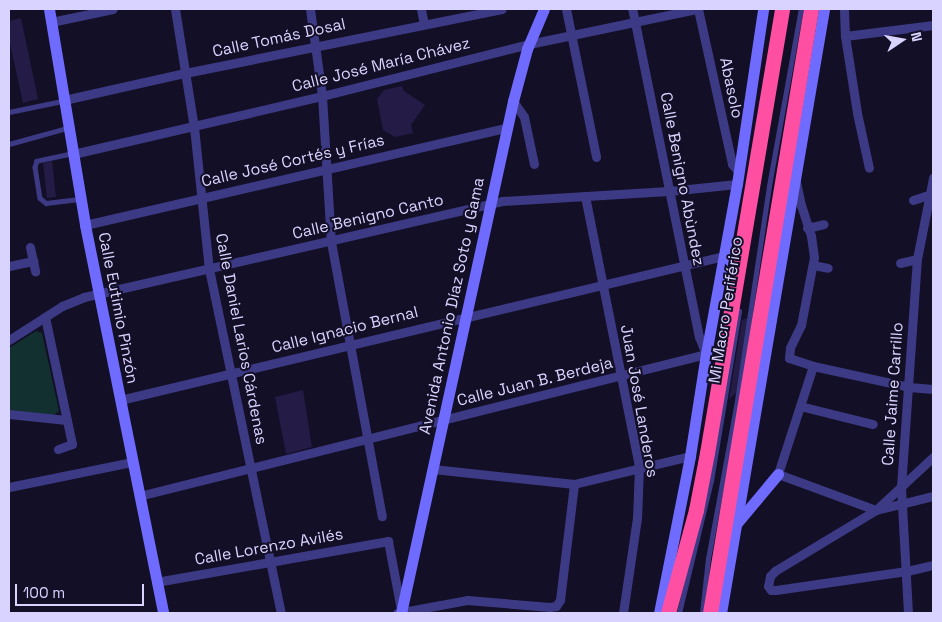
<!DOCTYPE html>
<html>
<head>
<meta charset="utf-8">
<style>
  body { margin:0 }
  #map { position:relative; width:942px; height:622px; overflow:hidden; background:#130f26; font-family:"Space Grotesk",sans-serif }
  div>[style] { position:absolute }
  .green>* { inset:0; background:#12302f }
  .building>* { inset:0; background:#241b47 }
  .lane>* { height:4.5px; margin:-2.25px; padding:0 2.25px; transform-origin:2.25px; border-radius:2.25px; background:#3d3a85 }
  .street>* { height:9px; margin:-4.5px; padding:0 4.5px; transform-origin:4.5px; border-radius:4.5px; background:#3d3a85 }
  .secondary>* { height:11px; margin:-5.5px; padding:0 5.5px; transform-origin:5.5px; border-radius:5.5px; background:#6f6bff }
  .highway>* { height:15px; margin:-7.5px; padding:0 7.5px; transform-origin:7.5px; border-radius:7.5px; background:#ff4fa3 }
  span { translate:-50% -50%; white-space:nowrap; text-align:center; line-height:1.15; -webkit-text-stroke:4px #130f26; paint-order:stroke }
  .street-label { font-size:16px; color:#d9d4ff }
  .frame { position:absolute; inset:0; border:10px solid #d9d4ff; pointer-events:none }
  .north { position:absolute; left:877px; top:15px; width:50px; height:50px; -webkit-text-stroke:4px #130f26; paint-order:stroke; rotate:78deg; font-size:14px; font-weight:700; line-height:20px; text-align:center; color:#d9d4ff }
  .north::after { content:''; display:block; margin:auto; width:18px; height:22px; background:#d9d4ff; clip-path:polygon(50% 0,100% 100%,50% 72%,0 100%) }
  .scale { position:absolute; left:15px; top:584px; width:129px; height:22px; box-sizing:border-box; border:2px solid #d9d4ff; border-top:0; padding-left:6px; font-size:15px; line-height:18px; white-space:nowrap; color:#d9d4ff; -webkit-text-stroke:4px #130f26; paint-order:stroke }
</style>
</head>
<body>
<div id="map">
  <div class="green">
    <div style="clip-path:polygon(36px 331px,42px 333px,59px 411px,52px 416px,9px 411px,9px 348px)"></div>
  </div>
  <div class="building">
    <div style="clip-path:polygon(21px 18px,38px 99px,23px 103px,9px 39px,9px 21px)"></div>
    <div style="clip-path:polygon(402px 86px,404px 91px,425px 105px,411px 125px,413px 133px,395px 137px,383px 130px,377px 99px,384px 90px)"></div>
    <div style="clip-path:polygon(52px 161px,56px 197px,47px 198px,43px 163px)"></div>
    <div style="clip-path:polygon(748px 318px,736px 393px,729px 399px,742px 320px)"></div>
    <div style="clip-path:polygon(303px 390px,312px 447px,286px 454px,275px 397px)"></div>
  </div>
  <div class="lane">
    <div style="left:9px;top:112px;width:54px;rotate:-11.7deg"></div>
    <div style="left:9px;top:144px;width:60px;rotate:-15.4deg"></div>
    <div style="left:71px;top:154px;width:35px;rotate:168deg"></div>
    <div style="left:37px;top:161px;width:6px;rotate:108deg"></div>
    <div style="left:35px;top:167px;width:31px;rotate:81deg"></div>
    <div style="left:40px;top:198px;width:8px;rotate:40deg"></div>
    <div style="left:46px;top:203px;width:33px;rotate:-7deg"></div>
    <div style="left:679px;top:613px;width:136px;rotate:-76.4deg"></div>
    <div style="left:711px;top:481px;width:172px;rotate:-80.6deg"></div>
    <div style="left:702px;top:613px;width:54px;rotate:-83.7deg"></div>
    <div style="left:708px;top:559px;width:155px;rotate:-79.6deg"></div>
    <div style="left:736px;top:407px;width:223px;rotate:-81.5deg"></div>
    <div style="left:769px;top:186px;width:180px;rotate:-79.8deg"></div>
  </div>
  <div class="street">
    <div style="left:175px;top:9px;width:120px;rotate:80.9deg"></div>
    <div style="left:194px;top:127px;width:143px;rotate:84deg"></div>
    <div style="left:209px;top:269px;width:351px;rotate:78.2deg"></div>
    <div style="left:310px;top:9px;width:88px;rotate:82.1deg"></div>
    <div style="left:322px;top:96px;width:146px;rotate:86.5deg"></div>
    <div style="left:331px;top:242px;width:279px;rotate:79.5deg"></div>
    <div style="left:421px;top:9px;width:15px;rotate:79deg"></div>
    <div style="left:566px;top:9px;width:151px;rotate:78.5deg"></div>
    <div style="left:698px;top:9px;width:159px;rotate:77.6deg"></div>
    <div style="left:732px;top:164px;width:11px;rotate:49deg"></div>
    <div style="left:844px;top:9px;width:27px;rotate:88deg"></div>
    <div style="left:845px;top:36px;width:78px;rotate:81.1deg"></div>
    <div style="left:857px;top:113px;width:56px;rotate:77.7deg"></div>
    <div style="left:51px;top:22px;width:63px;rotate:-11.8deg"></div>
    <div style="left:845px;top:36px;width:89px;rotate:-7.1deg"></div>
    <div style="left:64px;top:100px;width:124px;rotate:-12.6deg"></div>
    <div style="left:185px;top:73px;width:323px;rotate:-11.4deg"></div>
    <div style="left:513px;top:101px;width:19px;rotate:55deg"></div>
    <div style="left:524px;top:117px;width:48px;rotate:78deg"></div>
    <div style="left:73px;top:154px;width:256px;rotate:-13.1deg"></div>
    <div style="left:322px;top:96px;width:213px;rotate:-14.1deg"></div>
    <div style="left:529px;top:44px;width:172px;rotate:-11.8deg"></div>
    <div style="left:796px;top:182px;width:24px;rotate:78deg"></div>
    <div style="left:801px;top:205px;width:33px;rotate:72deg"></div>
    <div style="left:811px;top:236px;width:21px;rotate:82deg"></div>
    <div style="left:814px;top:257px;width:69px;rotate:100.8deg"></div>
    <div style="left:801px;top:325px;width:25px;rotate:116deg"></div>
    <div style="left:790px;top:348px;width:10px;rotate:96deg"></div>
    <div style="left:789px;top:358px;width:25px;rotate:18deg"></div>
    <div style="left:813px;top:366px;width:98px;rotate:12.3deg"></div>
    <div style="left:909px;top:387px;width:24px;rotate:5deg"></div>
    <div style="left:585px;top:196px;width:276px;rotate:78.7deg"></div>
    <div style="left:639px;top:467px;width:51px;rotate:92.2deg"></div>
    <div style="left:637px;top:518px;width:96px;rotate:98.4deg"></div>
    <div style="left:913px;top:200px;width:13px;rotate:-18deg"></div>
    <div style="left:925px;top:196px;width:8px;rotate:7deg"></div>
    <div style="left:85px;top:225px;width:434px;rotate:-13deg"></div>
    <div style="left:807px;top:228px;width:17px;rotate:-13deg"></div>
    <div style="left:30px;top:247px;width:25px;rotate:78deg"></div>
    <div style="left:900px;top:263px;width:17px;rotate:-13deg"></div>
    <div style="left:813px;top:265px;width:15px;rotate:11deg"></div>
    <div style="left:9px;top:266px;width:25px;rotate:-12deg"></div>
    <div style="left:45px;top:317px;width:130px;rotate:78deg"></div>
    <div style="left:72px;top:444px;width:15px;rotate:160deg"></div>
    <div style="left:9px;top:340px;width:63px;rotate:-32.7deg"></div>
    <div style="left:62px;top:306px;width:24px;rotate:-22deg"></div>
    <div style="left:84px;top:297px;width:429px;rotate:-12.9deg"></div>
    <div style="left:502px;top:201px;width:167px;rotate:-3.4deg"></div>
    <div style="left:669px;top:191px;width:68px;rotate:-5.9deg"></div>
    <div style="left:813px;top:366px;width:114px;rotate:108deg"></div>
    <div style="left:778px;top:474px;width:104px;rotate:20.2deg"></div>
    <div style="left:876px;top:510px;width:59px;rotate:-13.8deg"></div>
    <div style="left:120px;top:400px;width:621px;rotate:-13.41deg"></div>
    <div style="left:800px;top:406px;width:75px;rotate:13.9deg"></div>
    <div style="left:9px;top:414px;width:58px;rotate:5.9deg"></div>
    <div style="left:933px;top:457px;width:78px;rotate:137.1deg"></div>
    <div style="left:876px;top:510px;width:118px;rotate:148.9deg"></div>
    <div style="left:775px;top:571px;width:7px;rotate:135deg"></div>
    <div style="left:770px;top:576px;width:10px;rotate:101deg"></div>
    <div style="left:768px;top:586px;width:5px;rotate:53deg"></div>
    <div style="left:771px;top:590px;width:5px"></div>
    <div style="left:776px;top:590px;width:132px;rotate:-8.3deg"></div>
    <div style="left:907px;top:571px;width:27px;rotate:-13deg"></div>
    <div style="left:433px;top:469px;width:142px;rotate:6.1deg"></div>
    <div style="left:574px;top:484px;width:119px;rotate:-13.6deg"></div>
    <div style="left:9px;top:487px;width:126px;rotate:-11.5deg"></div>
    <div style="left:139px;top:496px;width:585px;rotate:-14.06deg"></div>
    <div style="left:706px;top:354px;width:18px;rotate:-112deg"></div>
    <div style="left:699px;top:337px;width:335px;rotate:-101.5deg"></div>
    <div style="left:156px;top:582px;width:236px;rotate:-10deg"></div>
    <div style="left:388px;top:541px;width:70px;rotate:79.3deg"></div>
    <div style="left:397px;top:613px;width:71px;rotate:-10.5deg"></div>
    <div style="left:467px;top:600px;width:83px;rotate:4.8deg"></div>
    <div style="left:550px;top:607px;width:6px;rotate:-9deg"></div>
    <div style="left:556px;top:606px;width:7px;rotate:-56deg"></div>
    <div style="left:560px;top:600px;width:117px;rotate:-83.1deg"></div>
    <div style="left:908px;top:613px;width:126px;rotate:-93.2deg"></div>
    <div style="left:901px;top:487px;width:229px;rotate:-86deg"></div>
    <div style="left:917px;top:259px;width:83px;rotate:-78.8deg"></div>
  </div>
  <div class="secondary">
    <div style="left:49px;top:9px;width:219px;rotate:80.5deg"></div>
    <div style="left:85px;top:225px;width:396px;rotate:78.6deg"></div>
    <div style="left:737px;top:523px;width:64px;rotate:-50.1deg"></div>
    <div style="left:401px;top:613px;width:524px;rotate:-77.66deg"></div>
    <div style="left:513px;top:101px;width:54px;rotate:-74.9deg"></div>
    <div style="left:527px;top:49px;width:43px;rotate:-67deg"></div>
    <div style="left:659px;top:613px;width:160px;rotate:-78.8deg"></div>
    <div style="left:690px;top:456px;width:103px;rotate:-81.1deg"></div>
    <div style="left:706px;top:354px;width:173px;rotate:-79.7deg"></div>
    <div style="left:737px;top:184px;width:177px;rotate:-81.5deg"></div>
    <div style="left:721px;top:613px;width:613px;rotate:-80.32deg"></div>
  </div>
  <div class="highway">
    <div style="left:668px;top:613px;width:107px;rotate:-74.8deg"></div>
    <div style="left:696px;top:510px;width:58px;rotate:-79.1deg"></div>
    <div style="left:707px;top:453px;width:450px;rotate:-80.4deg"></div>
    <div style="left:710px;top:613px;width:612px;rotate:-80.51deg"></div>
  </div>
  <div class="street-label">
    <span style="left:279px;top:38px;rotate:-12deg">Calle Tomás Dosal</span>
    <span style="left:381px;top:65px;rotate:-14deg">Calle José María Chávez</span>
    <span style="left:731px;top:88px;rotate:78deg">Abasolo</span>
    <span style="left:293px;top:161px;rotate:-13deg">Calle José Cortés y Frías</span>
    <span style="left:682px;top:179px;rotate:79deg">Calle Benigno Abùndez</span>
    <span style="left:368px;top:217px;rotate:-13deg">Calle Benigno Canto</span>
    <span style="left:452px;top:306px;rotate:-78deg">Avenida Antonio Díaz Soto y Gama</span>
    <span style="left:118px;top:308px;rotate:79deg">Calle Eutimio Pinzón</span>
    <span style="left:726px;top:310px;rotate:-81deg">Mi Macro Periférico</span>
    <span style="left:345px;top:330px;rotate:-14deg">Calle Ignacio Bernal</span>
    <span style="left:241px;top:339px;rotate:79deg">Calle Daniel Larios Cárdenas</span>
    <span style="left:535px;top:382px;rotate:-14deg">Calle Juan B. Berdeja</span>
    <span style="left:893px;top:394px;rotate:-86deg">Calle Jaime Carrillo</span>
    <span style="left:639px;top:401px;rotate:80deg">Juan José Landeros</span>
    <span style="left:269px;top:547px;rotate:-10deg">Calle Lorenzo Avilés</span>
  </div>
  <div class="frame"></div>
  <div class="north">N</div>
  <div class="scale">100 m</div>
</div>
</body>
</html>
